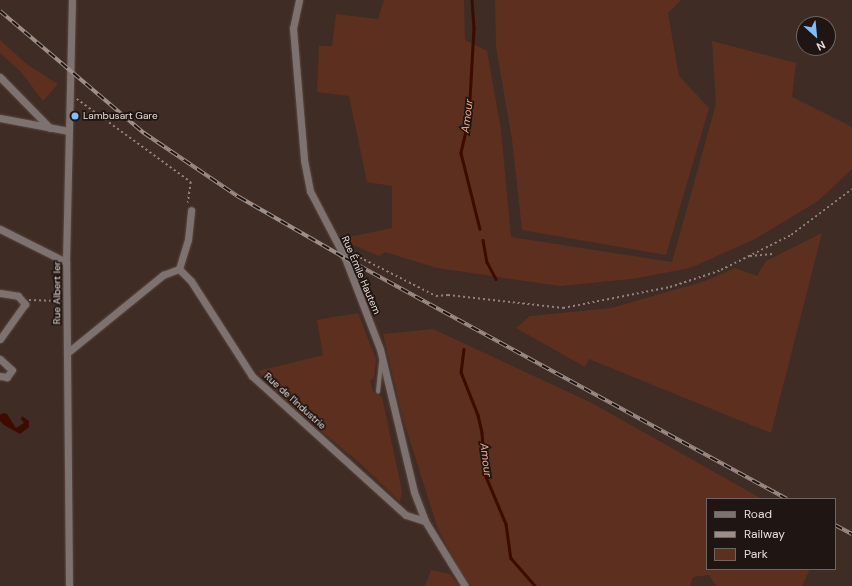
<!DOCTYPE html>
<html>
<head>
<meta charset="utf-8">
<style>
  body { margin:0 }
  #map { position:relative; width:852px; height:586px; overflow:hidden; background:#3f2c25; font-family:"DM Sans",sans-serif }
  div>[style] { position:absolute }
  .green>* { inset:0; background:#5d2f1e }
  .water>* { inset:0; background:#3d0b00 }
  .stream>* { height:2.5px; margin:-1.25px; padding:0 1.25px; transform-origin:1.25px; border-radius:1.25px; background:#3d0b00 }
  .path>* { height:1.5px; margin-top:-0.75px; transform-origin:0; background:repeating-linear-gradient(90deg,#91817b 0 2px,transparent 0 5px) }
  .roads { filter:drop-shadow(0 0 1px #5a4841) drop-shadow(0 0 1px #5a4841) }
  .service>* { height:3.5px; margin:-1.75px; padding:0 1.75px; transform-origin:1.75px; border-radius:1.75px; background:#7d726f }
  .minor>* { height:7px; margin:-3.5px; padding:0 3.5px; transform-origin:3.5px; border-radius:3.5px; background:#7d726f }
  .rail>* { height:4px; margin-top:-2px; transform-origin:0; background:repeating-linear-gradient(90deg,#1f1613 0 8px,#9e8e89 0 16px); box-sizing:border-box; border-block:1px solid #9e8e89 }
  .dots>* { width:11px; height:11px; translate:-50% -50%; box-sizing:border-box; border:2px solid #1f1613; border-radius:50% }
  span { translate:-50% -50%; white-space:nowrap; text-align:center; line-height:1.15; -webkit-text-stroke:3.5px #1f1613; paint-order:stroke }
  .poi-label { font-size:10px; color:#e8dbd6 }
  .left { translate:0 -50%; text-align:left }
  .street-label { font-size:10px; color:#e8dbd6 }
  .water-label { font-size:11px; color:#faa88b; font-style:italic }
  .legend { position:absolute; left:706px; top:498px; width:130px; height:72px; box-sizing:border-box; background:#1f1613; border:1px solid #6f6561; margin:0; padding:5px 7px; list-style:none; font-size:12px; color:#e8dbd6 }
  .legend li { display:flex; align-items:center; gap:8px; height:20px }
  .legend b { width:20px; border:1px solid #6f6561 }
  .north { position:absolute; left:796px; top:16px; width:40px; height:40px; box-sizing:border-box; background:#1f1613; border:1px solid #6f6561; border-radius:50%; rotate:153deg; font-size:11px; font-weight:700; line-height:16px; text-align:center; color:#e8dbd6 }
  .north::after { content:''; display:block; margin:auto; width:14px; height:18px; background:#81bdfa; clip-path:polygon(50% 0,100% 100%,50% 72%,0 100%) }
</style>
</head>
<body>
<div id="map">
  <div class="green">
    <div style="clip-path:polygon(384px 0,464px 0,465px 40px,487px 51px,501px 130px,511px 237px,672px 262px,716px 104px,712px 41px,796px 63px,792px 97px,852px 127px,852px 169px,818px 201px,755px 239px,690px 268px,632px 279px,560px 286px,437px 268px,385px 252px,379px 256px,351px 244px,348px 237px,392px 228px,392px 186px,367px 182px,349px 96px,317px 92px,319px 46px,332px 46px,336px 14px,378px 19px)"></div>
    <div style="clip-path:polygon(495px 0,681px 0,668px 13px,679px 76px,709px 108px,666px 255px,522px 230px,512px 140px,496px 47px)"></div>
    <div style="clip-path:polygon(0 40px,28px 65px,58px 84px,43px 101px,21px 72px,0 53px)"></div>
    <div style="clip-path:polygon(822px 233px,771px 433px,589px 359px,585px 367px,516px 328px,530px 316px,611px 308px,705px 281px,735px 268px,757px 276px,766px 261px)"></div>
    <div style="clip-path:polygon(358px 313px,376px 359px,374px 378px,370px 381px,374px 393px,382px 397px,402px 491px,400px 502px,362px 465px,284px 400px,258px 371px,323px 355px,317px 320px)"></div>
    <div style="clip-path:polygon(433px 329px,592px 403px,762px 499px,707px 499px,707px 569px,810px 569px,802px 586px,716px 586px,709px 575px,693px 577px,690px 586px,471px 586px,465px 580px,438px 529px,402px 416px,383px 334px)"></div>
    <div style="clip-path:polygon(431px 570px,450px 574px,459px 586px,425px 586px)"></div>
  </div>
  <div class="water">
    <div style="clip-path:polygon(3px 413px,7px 414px,16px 428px,24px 423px,21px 419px,22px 416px,29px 421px,29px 427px,20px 434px,4px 425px,0 421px,0 415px)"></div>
  </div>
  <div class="stream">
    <div style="left:472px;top:0;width:28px;rotate:86deg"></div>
    <div style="left:474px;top:28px;width:90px;rotate:93.2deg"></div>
    <div style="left:469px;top:118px;width:36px;rotate:103deg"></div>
    <div style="left:461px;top:153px;width:78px;rotate:76deg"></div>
    <div style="left:483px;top:240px;width:22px;rotate:80deg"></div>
    <div style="left:487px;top:262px;width:19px;rotate:62deg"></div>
    <div style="left:464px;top:349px;width:23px;rotate:97deg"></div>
    <div style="left:461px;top:372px;width:46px;rotate:68.4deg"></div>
    <div style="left:478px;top:415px;width:18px;rotate:77deg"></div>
    <div style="left:482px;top:433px;width:41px;rotate:85.8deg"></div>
    <div style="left:485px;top:474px;width:54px;rotate:67.2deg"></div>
    <div style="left:506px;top:524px;width:34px;rotate:82deg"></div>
    <div style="left:511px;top:558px;width:37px;rotate:49deg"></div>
  </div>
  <div class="path">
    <div style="left:77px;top:99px;width:141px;rotate:36.1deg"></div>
    <div style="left:191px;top:182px;width:21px;rotate:98deg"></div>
    <div style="left:351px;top:253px;width:95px;rotate:26.8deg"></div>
    <div style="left:436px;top:296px;width:12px;rotate:-5deg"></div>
    <div style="left:448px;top:295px;width:116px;rotate:6.4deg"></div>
    <div style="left:563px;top:308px;width:109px;rotate:-11.1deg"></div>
    <div style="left:670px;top:287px;width:54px;rotate:-18.4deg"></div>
    <div style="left:721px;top:270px;width:78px;rotate:-26.6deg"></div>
    <div style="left:791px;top:235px;width:76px;rotate:-37deg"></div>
    <div style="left:750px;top:256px;width:25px;rotate:-5deg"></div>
    <div style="left:29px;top:300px;width:30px;rotate:2deg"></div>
  </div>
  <div class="roads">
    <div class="service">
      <div style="left:378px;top:392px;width:30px;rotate:-84deg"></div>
    </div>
    <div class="minor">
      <div style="left:299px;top:0;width:29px;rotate:102deg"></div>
      <div style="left:293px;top:28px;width:132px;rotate:85.2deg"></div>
      <div style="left:304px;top:160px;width:32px;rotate:79deg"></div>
      <div style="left:310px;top:191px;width:76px;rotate:62.4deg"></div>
      <div style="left:345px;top:258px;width:97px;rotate:69deg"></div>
      <div style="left:380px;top:349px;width:147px;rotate:76.6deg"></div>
      <div style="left:414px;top:492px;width:31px;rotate:69deg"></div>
      <div style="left:425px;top:521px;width:76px;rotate:58.4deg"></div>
      <div style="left:0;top:77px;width:71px;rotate:45.6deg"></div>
      <div style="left:0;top:118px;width:70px;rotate:10.7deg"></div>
      <div style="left:0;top:229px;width:74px;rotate:26.6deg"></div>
      <div style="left:179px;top:269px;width:17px;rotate:45deg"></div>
      <div style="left:191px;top:281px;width:113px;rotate:57.3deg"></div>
      <div style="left:252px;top:376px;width:207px;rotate:42.1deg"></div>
      <div style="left:406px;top:515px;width:20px;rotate:18deg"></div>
      <div style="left:0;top:293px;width:18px;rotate:9deg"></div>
      <div style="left:18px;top:296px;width:11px;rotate:49deg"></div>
      <div style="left:25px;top:304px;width:43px;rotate:125.5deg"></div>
      <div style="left:67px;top:353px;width:124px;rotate:-39.1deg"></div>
      <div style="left:163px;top:275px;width:17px;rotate:-21deg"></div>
      <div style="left:179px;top:269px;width:30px;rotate:-73deg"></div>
      <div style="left:188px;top:240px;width:30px;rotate:-84deg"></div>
      <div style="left:0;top:359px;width:16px;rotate:43deg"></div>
      <div style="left:12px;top:370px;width:9px;rotate:126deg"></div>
      <div style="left:7px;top:377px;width:7px;rotate:-172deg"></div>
      <div style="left:69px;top:586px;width:324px;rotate:-90.5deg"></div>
      <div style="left:66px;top:262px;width:262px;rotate:-88.7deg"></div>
    </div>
  </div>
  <div class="rail">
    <div style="left:0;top:11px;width:189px;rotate:40.3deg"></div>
    <div style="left:144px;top:133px;width:115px;rotate:34deg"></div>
    <div style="left:239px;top:197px;width:122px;rotate:29.9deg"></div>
    <div style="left:345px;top:258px;width:503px;rotate:28.6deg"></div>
    <div style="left:835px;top:525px;width:19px;rotate:28deg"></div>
  </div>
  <div class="dots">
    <div style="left:75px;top:116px;background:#81bdfa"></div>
  </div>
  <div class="poi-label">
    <span class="left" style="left:83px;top:116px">Lambusart Gare</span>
  </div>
  <div class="street-label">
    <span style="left:361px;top:275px;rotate:67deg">Rue Émile Hautem</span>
    <span style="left:57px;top:293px;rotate:-90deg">Rue Albert Ier</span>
    <span style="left:295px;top:401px;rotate:42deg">Rue de l'Industrie</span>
  </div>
  <div class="water-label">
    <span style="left:467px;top:116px;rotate:-83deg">Amour</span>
    <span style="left:486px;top:460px;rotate:83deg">Amour</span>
  </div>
  <ul class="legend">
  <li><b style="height:5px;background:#7d726f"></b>Road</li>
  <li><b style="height:5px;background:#9e8e89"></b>Railway</li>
  <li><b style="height:11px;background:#5d2f1e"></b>Park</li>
  </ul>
  <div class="north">N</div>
</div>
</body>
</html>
